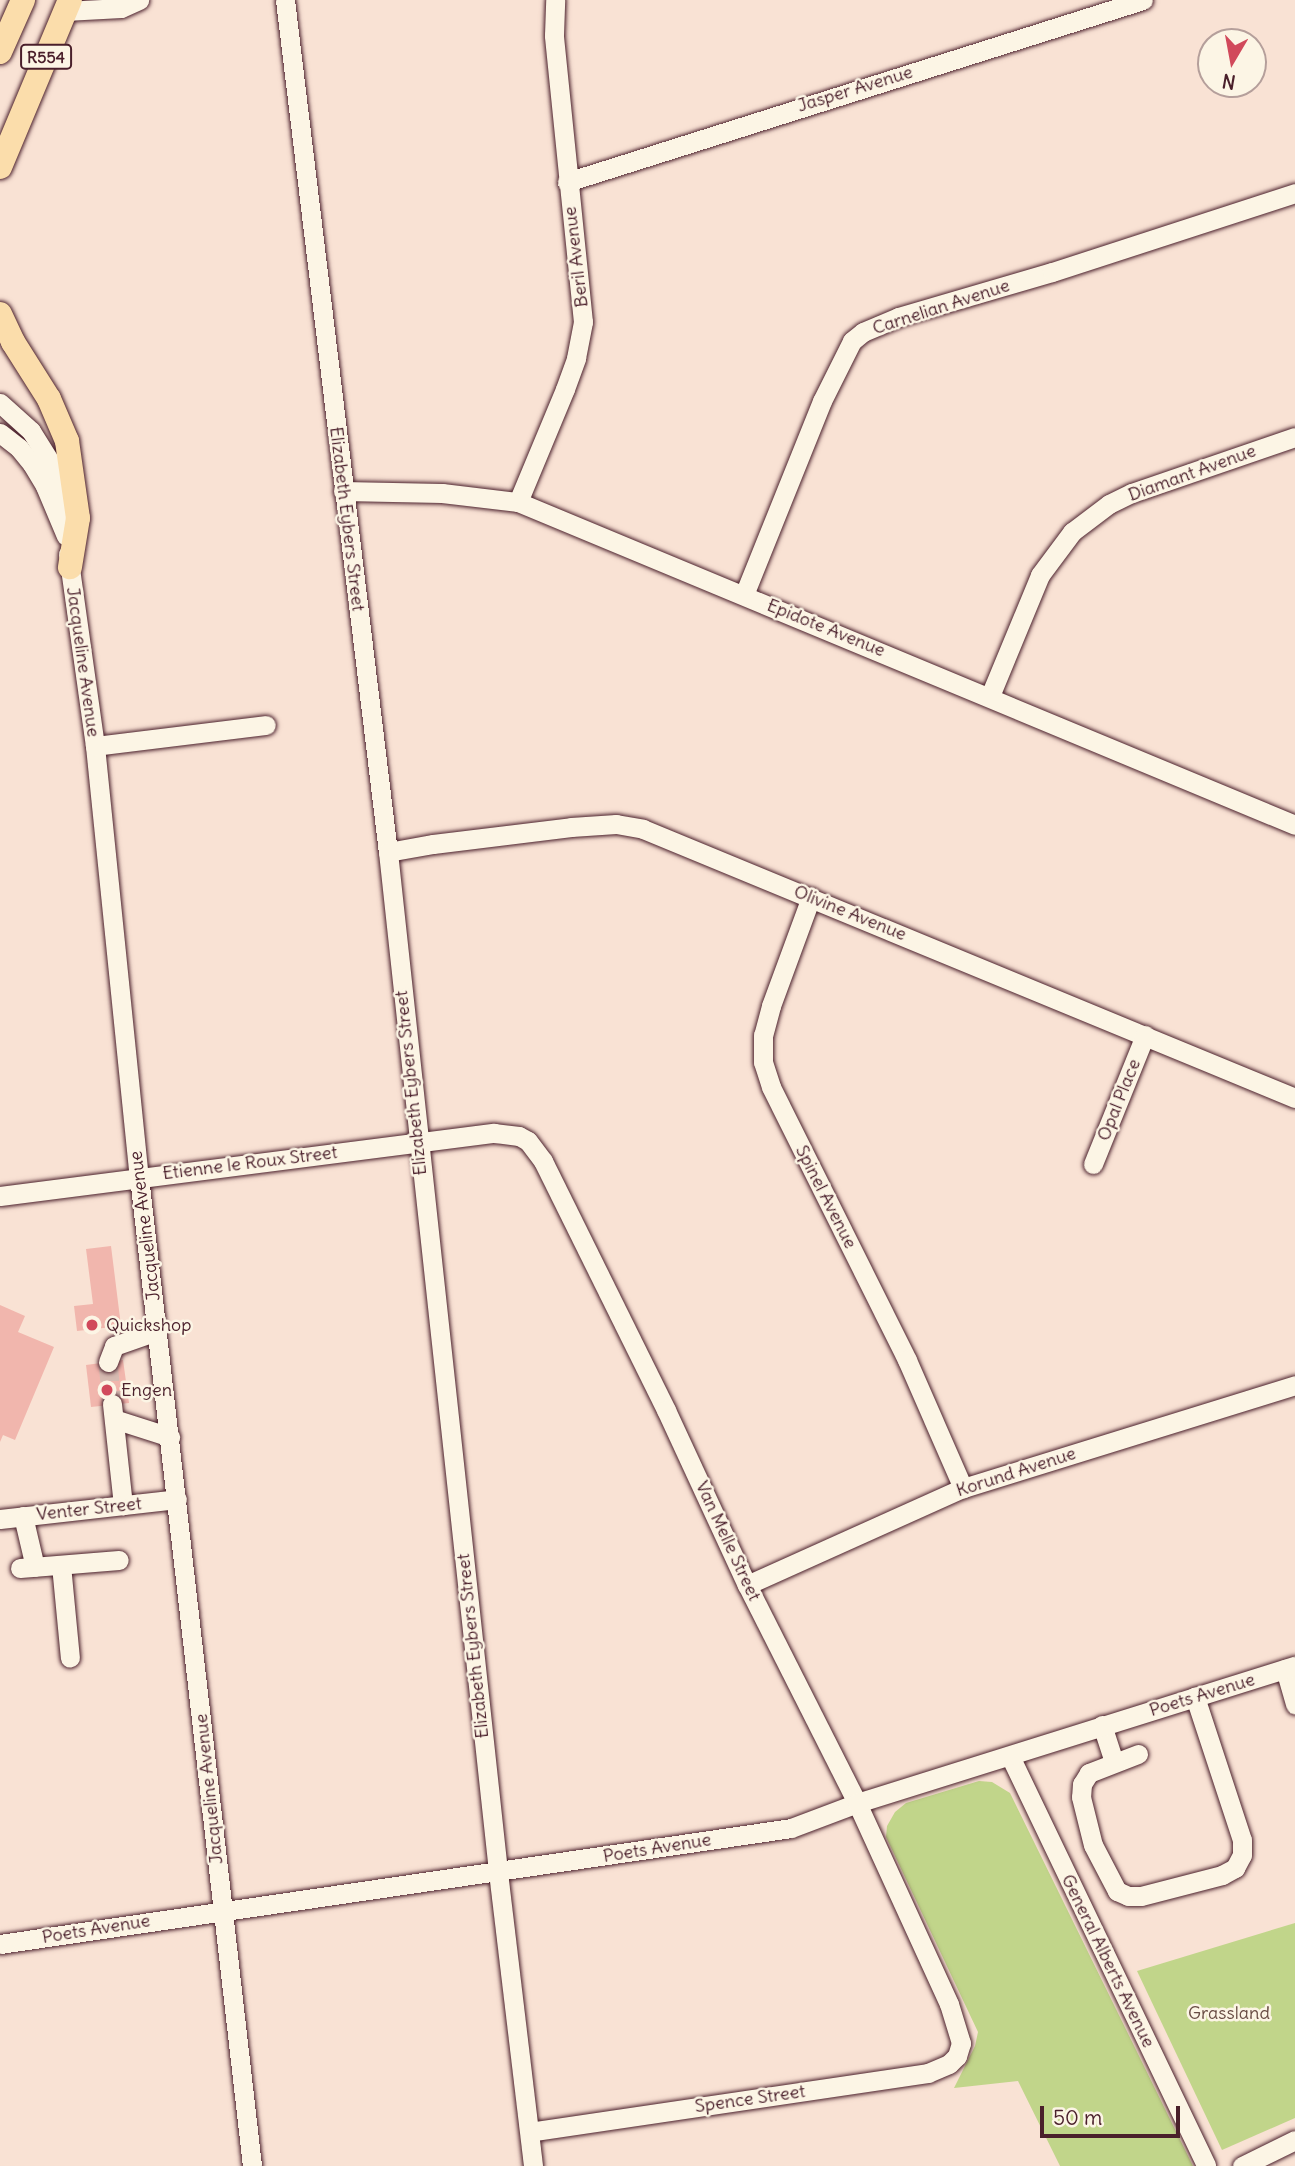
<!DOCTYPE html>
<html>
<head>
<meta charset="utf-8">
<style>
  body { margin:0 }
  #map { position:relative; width:1295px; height:2166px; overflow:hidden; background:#f9e2d4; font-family:Delius,sans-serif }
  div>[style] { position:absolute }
  .green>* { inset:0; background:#c1d58a }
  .building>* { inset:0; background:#f1b6ad }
  .minor-tunnel>* { height:19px; margin-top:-9.5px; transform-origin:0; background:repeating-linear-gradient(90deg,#d6bbb2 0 19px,transparent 0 29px) }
  .roads { filter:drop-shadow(0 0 2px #4a1f2b) drop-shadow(0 0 2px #4a1f2b) }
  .minor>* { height:19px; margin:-9.5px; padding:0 9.5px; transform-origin:9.5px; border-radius:9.5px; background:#fcf5e5 }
  .major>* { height:24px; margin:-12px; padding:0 12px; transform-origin:12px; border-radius:12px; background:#fbddab }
  .dots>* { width:19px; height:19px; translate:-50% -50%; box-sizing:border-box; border:4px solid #fcf5e5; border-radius:50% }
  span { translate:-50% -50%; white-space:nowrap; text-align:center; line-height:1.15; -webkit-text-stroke:5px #fcf5e5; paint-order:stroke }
  .shield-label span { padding:2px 5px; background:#fcf5e5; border:2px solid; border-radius:5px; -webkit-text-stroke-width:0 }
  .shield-label { font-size:16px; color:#4a1f2b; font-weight:700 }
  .street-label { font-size:18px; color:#4a1f2b }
  .poi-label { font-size:18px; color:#4a1f2b }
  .left { translate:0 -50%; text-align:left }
  .park-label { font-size:18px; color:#684c43 }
  .north { position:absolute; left:1197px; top:28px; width:70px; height:70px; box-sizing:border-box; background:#fcf5e5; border:2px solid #b59f9b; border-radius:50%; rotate:190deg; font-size:19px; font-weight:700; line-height:28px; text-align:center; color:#4a1f2b }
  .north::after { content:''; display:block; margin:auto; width:24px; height:32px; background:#d1495b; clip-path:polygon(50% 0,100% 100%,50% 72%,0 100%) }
  .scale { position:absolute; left:1040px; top:2106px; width:140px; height:32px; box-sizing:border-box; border:4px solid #4a1f2b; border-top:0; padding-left:9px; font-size:21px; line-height:24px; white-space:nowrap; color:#4a1f2b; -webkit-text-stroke:5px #fcf5e5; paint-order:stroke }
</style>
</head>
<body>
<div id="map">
  <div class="green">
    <div style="clip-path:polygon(979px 1781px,992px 1782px,1010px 1793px,1193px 2166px,1060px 2166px,1018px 2081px,954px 2088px,975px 2046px,978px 2032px,886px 1837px,887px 1826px,895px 1812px,906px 1803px)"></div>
    <div style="clip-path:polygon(1295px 1923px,1295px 2118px,1222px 2150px,1137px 1971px)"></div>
  </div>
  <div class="building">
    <div style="clip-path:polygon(111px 1246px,121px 1326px,77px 1331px,74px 1306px,93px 1304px,86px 1249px)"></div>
    <div style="clip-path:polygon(0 1305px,25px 1316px,18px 1332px,54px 1347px,15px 1440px,3px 1435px,0 1442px)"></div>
    <div style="clip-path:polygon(123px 1360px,129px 1403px,91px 1407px,86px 1365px)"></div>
  </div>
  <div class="minor-tunnel">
    <div style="left:108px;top:1362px;width:42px;rotate:84.6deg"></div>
  </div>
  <div class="roads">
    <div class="minor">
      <div style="left:285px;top:0;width:858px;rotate:83.11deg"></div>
      <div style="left:388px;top:852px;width:1026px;rotate:83.84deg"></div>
      <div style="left:498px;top:1872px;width:296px;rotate:83.2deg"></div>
      <div style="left:65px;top:11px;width:56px;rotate:-3.1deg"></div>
      <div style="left:121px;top:8px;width:20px;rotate:-24deg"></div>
      <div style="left:567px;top:182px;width:604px;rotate:-17.54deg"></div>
      <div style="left:0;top:403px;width:42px;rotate:42.1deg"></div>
      <div style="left:31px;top:431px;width:40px;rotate:58deg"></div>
      <div style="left:52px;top:465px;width:23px;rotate:67deg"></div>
      <div style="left:61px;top:486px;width:27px;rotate:80deg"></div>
      <div style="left:0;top:433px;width:24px;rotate:38deg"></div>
      <div style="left:19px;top:448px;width:21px;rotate:51deg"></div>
      <div style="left:32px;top:464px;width:26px;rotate:59deg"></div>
      <div style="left:45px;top:486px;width:54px;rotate:67.2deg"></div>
      <div style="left:343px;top:491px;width:99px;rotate:1.2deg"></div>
      <div style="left:442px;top:493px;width:77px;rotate:6.8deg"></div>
      <div style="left:518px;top:502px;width:841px;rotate:22.57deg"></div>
      <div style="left:518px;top:502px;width:122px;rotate:-67.4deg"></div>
      <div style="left:565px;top:389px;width:33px;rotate:-70deg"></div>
      <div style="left:576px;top:358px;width:37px;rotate:-79deg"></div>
      <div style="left:583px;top:322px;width:288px;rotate:-95.8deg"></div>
      <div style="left:554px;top:35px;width:35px;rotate:-88deg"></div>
      <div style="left:68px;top:554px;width:194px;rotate:82deg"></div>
      <div style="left:95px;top:746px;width:433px;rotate:84.2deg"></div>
      <div style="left:139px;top:1177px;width:995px;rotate:83.48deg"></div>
      <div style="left:744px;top:595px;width:209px;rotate:-68.1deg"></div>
      <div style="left:822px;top:401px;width:67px;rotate:-63.4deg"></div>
      <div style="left:852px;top:341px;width:14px;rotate:-39deg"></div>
      <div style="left:863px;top:332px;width:38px;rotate:-23deg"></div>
      <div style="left:898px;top:317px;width:160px;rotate:-16.3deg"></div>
      <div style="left:1052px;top:272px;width:256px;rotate:-18deg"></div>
      <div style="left:990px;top:696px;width:131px;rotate:-67.5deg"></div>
      <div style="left:1040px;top:575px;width:54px;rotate:-53.3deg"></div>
      <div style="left:1072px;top:532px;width:46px;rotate:-37.1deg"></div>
      <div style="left:1109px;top:504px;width:25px;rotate:-26deg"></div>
      <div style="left:1132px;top:493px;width:172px;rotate:-19deg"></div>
      <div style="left:95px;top:746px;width:172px;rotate:-7deg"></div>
      <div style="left:388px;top:852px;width:46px;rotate:-10.1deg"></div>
      <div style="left:433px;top:844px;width:139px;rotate:-7deg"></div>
      <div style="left:571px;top:827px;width:45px;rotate:-3.8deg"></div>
      <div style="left:616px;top:824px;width:27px;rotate:10deg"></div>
      <div style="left:643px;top:829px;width:705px;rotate:22.42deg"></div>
      <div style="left:811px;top:897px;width:116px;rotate:110.2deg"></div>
      <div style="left:771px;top:1006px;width:30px;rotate:105deg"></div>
      <div style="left:763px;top:1035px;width:27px;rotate:90deg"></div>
      <div style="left:763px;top:1062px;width:26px;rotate:72deg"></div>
      <div style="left:771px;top:1087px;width:305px;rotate:63.5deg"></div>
      <div style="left:907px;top:1360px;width:140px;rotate:66.4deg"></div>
      <div style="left:1093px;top:1164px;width:139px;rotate:-68deg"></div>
      <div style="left:0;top:1196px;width:498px;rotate:-7.3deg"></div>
      <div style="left:494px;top:1133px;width:25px;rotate:7deg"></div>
      <div style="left:519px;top:1136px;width:10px;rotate:29deg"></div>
      <div style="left:528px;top:1141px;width:25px;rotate:53deg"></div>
      <div style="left:543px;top:1161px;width:278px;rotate:63.7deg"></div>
      <div style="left:666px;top:1410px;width:193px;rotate:65.2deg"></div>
      <div style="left:747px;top:1585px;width:244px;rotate:63.2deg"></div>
      <div style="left:857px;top:1803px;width:221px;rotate:65.4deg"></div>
      <div style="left:949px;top:2004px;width:41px;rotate:72.9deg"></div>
      <div style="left:961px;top:2043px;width:14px;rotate:107deg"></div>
      <div style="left:957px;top:2056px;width:11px;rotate:135deg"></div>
      <div style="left:949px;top:2064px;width:23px;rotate:157deg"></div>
      <div style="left:928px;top:2073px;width:402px;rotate:171.6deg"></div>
      <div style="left:108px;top:1362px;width:17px;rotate:-69deg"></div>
      <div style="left:114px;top:1346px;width:46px;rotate:-19.2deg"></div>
      <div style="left:112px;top:1404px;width:102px;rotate:83.8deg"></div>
      <div style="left:114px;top:1419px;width:59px;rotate:17.8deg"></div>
      <div style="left:23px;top:1516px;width:52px;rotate:76.8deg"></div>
      <div style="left:0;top:1519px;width:178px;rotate:-6.4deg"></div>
      <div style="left:61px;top:1565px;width:93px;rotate:84.5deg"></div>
      <div style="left:20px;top:1568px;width:99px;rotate:-4.6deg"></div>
      <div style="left:747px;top:1585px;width:237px;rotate:-24.2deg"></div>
      <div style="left:963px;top:1488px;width:348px;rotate:-17.2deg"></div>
      <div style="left:1285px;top:1669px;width:37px;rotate:74deg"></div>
      <div style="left:1102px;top:1725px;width:39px;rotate:72deg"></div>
      <div style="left:1138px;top:1754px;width:53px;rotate:158.8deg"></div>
      <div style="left:1089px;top:1773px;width:13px;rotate:122deg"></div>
      <div style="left:1082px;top:1784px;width:13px;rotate:94deg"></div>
      <div style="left:1081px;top:1797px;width:49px;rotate:76deg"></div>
      <div style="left:1093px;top:1845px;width:52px;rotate:62.4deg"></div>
      <div style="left:1117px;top:1891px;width:12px;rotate:24deg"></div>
      <div style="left:1128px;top:1896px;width:13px"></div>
      <div style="left:1141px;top:1896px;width:84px;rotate:-14.5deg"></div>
      <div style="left:1222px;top:1875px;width:15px;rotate:-28deg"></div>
      <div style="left:1235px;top:1868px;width:15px;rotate:-62deg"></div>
      <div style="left:1242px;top:1855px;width:15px;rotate:-90deg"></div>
      <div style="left:1242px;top:1840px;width:151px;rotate:-108.2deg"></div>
      <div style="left:1010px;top:1756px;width:454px;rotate:64.4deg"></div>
      <div style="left:0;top:1944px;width:799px;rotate:-8.34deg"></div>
      <div style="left:791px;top:1828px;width:71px;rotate:-20.7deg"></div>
      <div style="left:857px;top:1803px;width:459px;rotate:-17.4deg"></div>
      <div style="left:1242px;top:2166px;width:59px;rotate:-26.1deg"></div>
    </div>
    <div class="major">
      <div style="left:0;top:52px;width:57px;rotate:-66.1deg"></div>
      <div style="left:0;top:167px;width:181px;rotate:-67.3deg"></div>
      <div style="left:0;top:314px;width:31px;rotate:65deg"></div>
      <div style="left:13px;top:342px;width:67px;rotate:57.7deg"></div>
      <div style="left:49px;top:399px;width:46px;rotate:66.8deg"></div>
      <div style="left:67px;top:441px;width:78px;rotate:81.9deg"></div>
      <div style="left:78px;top:518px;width:50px;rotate:99.3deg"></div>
    </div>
  </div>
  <div class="dots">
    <div style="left:92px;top:1325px;background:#d1495b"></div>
    <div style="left:107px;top:1390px;background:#d1495b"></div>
  </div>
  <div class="shield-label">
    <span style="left:46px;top:57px">R554</span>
  </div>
  <div class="street-label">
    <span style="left:855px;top:89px;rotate:-17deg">Jasper Avenue</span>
    <span style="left:576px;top:257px;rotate:-97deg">Beril Avenue</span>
    <span style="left:941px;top:307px;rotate:-18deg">Carnelian Avenue</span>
    <span style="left:1192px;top:473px;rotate:-20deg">Diamant Avenue</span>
    <span style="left:347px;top:519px;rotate:83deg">Elizabeth Eybers Street</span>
    <span style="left:826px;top:628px;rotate:22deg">Epidote Avenue</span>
    <span style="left:83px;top:662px;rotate:82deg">Jacqueline Avenue</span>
    <span style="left:850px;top:913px;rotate:22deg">Olivine Avenue</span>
    <span style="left:411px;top:1083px;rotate:-96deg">Elizabeth Eybers Street</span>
    <span style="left:1119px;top:1100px;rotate:-68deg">Opal Place</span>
    <span style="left:250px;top:1163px;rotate:-7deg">Etienne le Roux Street</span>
    <span style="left:826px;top:1197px;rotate:63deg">Spinel Avenue</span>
    <span style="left:145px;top:1226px;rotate:-97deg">Jacqueline Avenue</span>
    <span style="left:1016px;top:1472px;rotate:-18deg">Korund Avenue</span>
    <span style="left:89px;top:1509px;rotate:-6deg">Venter Street</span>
    <span style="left:728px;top:1541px;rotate:65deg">Van Melle Street</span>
    <span style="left:473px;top:1646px;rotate:-96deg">Elizabeth Eybers Street</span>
    <span style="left:1202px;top:1695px;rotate:-17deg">Poets Avenue</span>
    <span style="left:209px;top:1789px;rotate:-96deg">Jacqueline Avenue</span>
    <span style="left:657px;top:1848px;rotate:-9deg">Poets Avenue</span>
    <span style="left:96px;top:1929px;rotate:-9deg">Poets Avenue</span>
    <span style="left:1108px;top:1961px;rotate:64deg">General Alberts Avenue</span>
    <span style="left:750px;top:2099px;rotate:-8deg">Spence Street</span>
  </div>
  <div class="poi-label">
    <span class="left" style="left:106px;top:1325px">Quickshop</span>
    <span class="left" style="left:121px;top:1390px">Engen</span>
  </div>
  <div class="park-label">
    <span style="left:1229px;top:2013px">Grassland</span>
  </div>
  <div class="north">N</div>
  <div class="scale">50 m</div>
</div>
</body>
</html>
